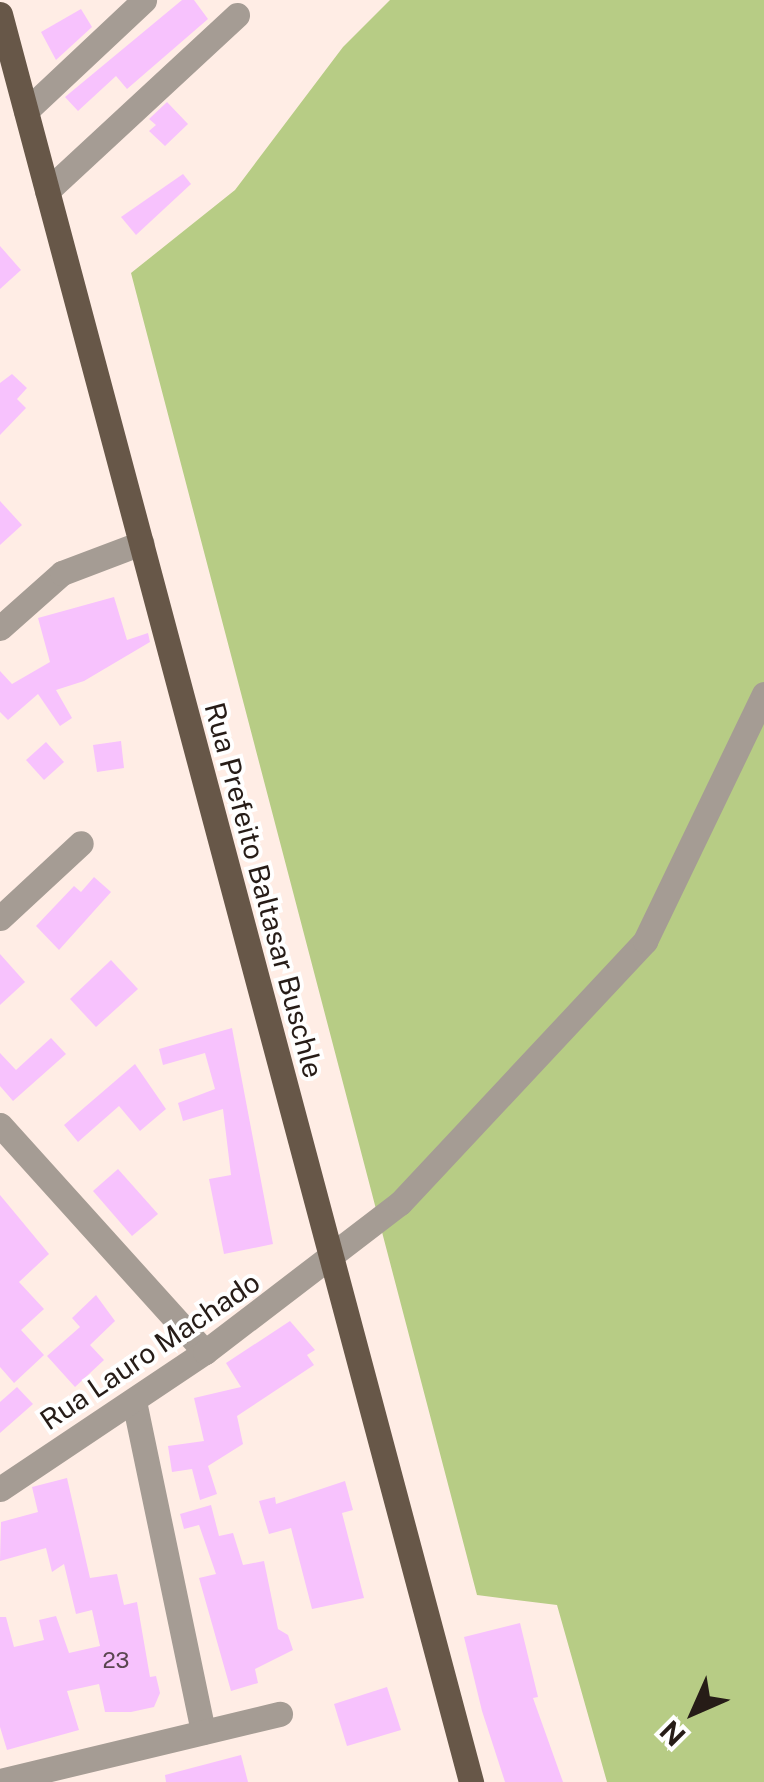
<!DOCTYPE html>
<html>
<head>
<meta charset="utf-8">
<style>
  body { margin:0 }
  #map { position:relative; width:764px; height:1782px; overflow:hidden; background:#ffede5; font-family:"Public Sans",sans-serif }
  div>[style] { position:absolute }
  .forest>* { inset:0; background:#b7cc85 }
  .building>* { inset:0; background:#f7c2fd }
  .minor>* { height:25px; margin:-12.5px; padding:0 12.5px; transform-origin:12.5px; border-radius:12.5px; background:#a59c94 }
  .major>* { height:25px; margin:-12.5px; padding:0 12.5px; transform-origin:12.5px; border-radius:12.5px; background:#675748 }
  span { translate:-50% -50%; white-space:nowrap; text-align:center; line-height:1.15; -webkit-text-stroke:8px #fff; paint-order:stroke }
  .number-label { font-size:22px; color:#5a4650 }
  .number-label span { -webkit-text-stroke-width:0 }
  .street-label { font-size:28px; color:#261c17 }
  .north { position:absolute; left:644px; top:1662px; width:100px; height:100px; -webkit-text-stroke:8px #fff; paint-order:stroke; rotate:225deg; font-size:28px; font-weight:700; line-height:40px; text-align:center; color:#261c17 }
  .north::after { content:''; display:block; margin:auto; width:35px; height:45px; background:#261c17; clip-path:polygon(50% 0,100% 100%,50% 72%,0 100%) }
</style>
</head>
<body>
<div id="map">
  <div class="forest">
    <div style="clip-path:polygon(390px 0,764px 0,764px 1782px,607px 1782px,557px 1605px,477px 1595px,131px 273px,235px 190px,343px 47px)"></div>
  </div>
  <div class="building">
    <div style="clip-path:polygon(182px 0,194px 0,208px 19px,127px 89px,116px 76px,78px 111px,65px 97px)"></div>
    <div style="clip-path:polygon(81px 9px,92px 27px,56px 60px,41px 32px)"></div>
    <div style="clip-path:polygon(167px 102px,188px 124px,165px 146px,149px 131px,156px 125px,149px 119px)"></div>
    <div style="clip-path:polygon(183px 174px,191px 184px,136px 235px,121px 217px)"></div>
    <div style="clip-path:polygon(0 246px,21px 270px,0 289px)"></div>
    <div style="clip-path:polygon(12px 374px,27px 388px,17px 399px,26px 408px,0 435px,0 383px)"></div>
    <div style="clip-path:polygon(0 501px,22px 525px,0 545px)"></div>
    <div style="clip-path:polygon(114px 597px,127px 640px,148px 633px,150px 642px,84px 681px,56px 690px,72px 718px,60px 726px,38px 694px,8px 720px,0 712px,0 671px,12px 684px,50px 662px,38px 618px)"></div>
    <div style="clip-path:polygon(121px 741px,124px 768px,97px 772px,93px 745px)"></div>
    <div style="clip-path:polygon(46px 742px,64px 762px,44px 780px,26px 760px)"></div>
    <div style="clip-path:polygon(94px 877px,111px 892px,59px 950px,36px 926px,74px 886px,81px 892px)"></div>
    <div style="clip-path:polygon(0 954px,25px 982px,0 1005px)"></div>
    <div style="clip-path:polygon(111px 960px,138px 989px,96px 1027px,70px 999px)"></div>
    <div style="clip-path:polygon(232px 1028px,273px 1244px,224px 1254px,209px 1179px,231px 1175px,223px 1109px,183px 1121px,178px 1103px,215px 1089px,205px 1053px,163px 1065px,159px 1049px)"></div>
    <div style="clip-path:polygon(51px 1038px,66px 1054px,13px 1101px,0 1086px,0 1053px,16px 1070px)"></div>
    <div style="clip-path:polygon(135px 1064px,166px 1109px,140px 1131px,119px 1106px,78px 1142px,64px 1125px)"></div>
    <div style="clip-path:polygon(118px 1169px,158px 1214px,132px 1236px,93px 1191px)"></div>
    <div style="clip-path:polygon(0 1195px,49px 1254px,19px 1282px,44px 1309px,21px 1330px,44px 1355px,14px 1383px,0 1367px)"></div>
    <div style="clip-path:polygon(96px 1295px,115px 1321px,90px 1345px,104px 1360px,75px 1387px,47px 1356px,80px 1327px,72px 1318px)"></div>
    <div style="clip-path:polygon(290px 1321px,315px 1350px,307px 1355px,314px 1365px,237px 1416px,243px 1444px,208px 1466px,217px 1494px,200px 1500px,192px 1469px,172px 1472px,168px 1446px,204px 1441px,194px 1398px,241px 1387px,226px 1363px)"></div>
    <div style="clip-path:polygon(17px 1387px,33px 1404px,0 1433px,0 1402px)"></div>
    <div style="clip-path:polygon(67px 1478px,90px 1578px,117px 1574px,124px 1605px,137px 1602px,150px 1677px,156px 1676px,160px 1693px,154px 1707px,131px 1712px,105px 1712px,99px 1684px,67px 1691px,79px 1730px,7px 1750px,0 1727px,0 1617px,6px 1617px,14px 1647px,44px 1640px,39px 1620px,56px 1616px,69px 1653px,100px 1646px,92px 1610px,76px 1614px,64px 1564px,52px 1572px,46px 1548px,0 1561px,1px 1522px,38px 1512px,32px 1487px)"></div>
    <div style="clip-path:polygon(345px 1481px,353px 1510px,342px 1513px,364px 1598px,312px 1609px,291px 1528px,269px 1534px,259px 1501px,275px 1497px,276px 1504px)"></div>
    <div style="clip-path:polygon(211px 1505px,219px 1536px,233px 1533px,243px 1565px,264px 1561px,278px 1629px,288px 1635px,293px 1650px,255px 1669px,258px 1683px,231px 1691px,199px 1578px,216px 1574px,199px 1525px,184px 1529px,180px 1514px)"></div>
    <div style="clip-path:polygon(520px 1623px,538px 1697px,533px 1698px,563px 1782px,505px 1782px,482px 1711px,464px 1637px)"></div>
    <div style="clip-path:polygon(387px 1687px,401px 1730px,347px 1746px,334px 1704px)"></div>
    <div style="clip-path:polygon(241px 1755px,248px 1782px,166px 1782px,165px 1775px)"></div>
  </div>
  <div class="minor">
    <div style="left:26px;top:111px;width:162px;rotate:-43.2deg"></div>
    <div style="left:47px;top:191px;width:259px;rotate:-42.8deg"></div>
    <div style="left:0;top:628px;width:83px;rotate:-41.6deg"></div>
    <div style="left:62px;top:573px;width:85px;rotate:-20.8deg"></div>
    <div style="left:0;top:918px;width:110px;rotate:-42.8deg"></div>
    <div style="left:0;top:1125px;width:306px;rotate:47.9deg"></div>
    <div style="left:134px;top:1401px;width:338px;rotate:78.2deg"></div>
    <div style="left:0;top:1489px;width:247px;rotate:-33.8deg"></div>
    <div style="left:205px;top:1352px;width:245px;rotate:-37.4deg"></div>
    <div style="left:400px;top:1203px;width:359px;rotate:-46.9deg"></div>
    <div style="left:645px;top:941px;width:274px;rotate:-64.3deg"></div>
    <div style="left:0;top:1781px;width:288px;rotate:-13.5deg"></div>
  </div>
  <div class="major">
    <div style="left:0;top:14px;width:1830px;rotate:75.08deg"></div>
  </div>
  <div class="number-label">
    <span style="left:116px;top:1661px">23</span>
  </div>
  <div class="street-label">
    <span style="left:264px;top:890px;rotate:75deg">Rua Prefeito Baltasar Buschle</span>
    <span style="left:150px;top:1351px;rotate:-34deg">Rua Lauro Machado</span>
  </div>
  <div class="north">N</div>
</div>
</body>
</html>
